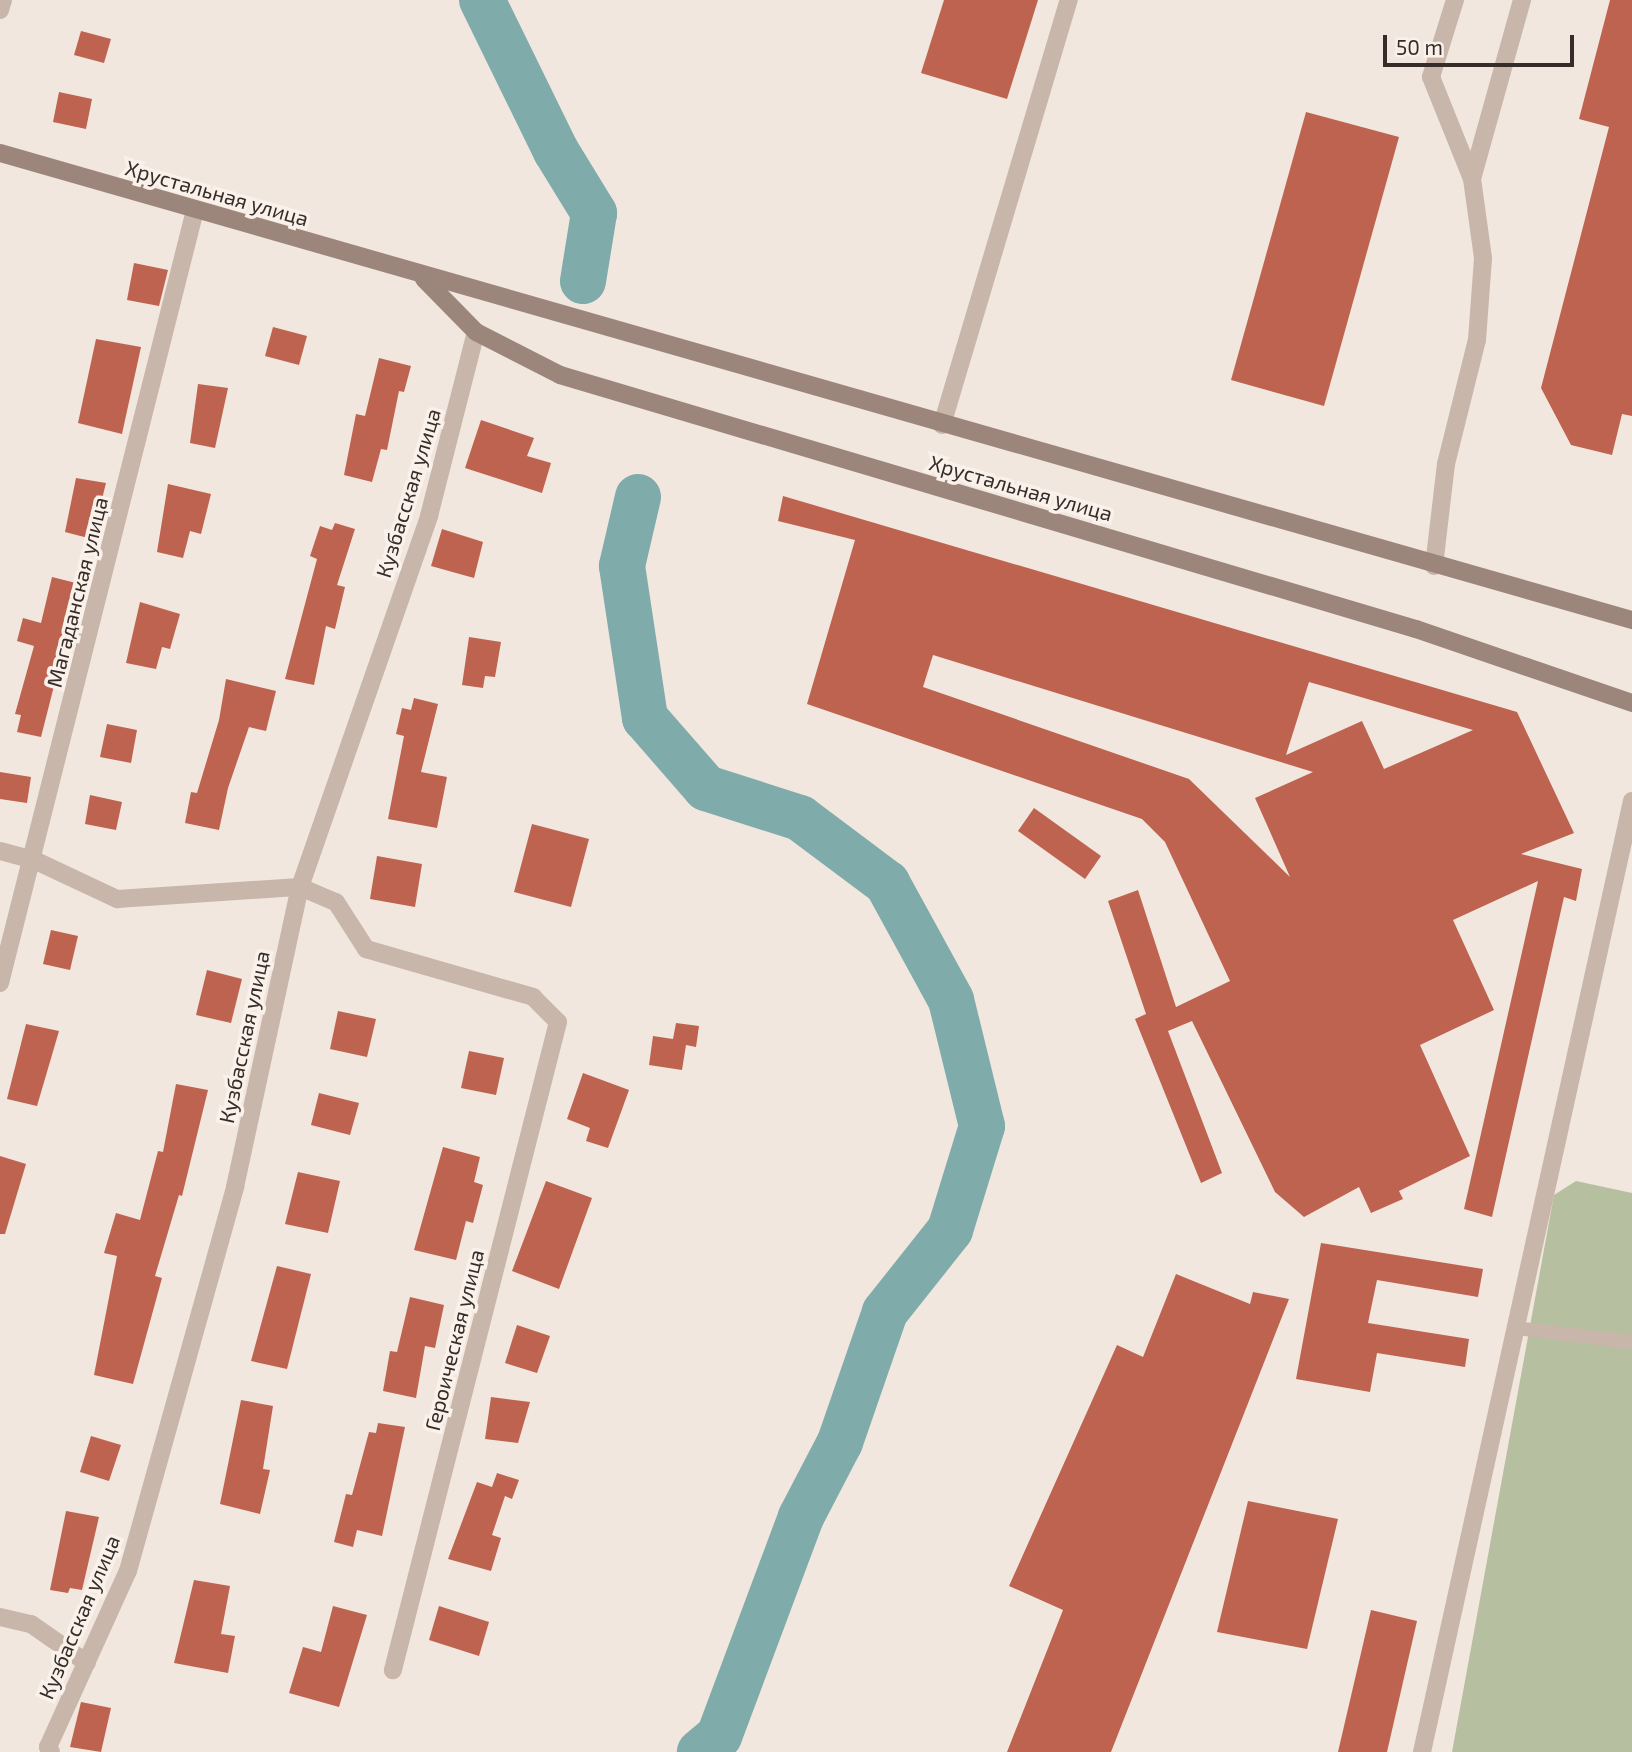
<!DOCTYPE html>
<html>
<head>
<meta charset="utf-8">
<style>
  body { margin:0 }
  #map { position:relative; width:1632px; height:1752px; overflow:hidden; background:#f1e7de; font-family:"Exo 2",sans-serif }
  div>[style] { position:absolute }
  .green>* { inset:0; background:#b6bf9f }
  .river>* { height:46px; margin:-23px; padding:0 23px; transform-origin:23px; border-radius:23px; background:#7facab }
  .building>* { inset:0; background:#be634f }
  .lane>* { height:14px; margin:-7px; padding:0 7px; transform-origin:7px; border-radius:7px; background:#c8b6aa }
  .street>* { height:18px; margin:-9px; padding:0 9px; transform-origin:9px; border-radius:9px; background:#c8b6aa }
  .secondary>* { height:18px; margin:-9px; padding:0 9px; transform-origin:9px; border-radius:9px; background:#9c867c }
  span { translate:-50% -50%; white-space:nowrap; text-align:center; line-height:1.15; -webkit-text-stroke:7px #f9f1ea; paint-order:stroke }
  .street-label { font-size:21px; color:#362d29 }
  .scale { position:absolute; left:1383px; top:35px; width:191px; height:32px; box-sizing:border-box; border:4px solid #362d29; border-top:0; padding-left:9px; font-size:21px; line-height:24px; white-space:nowrap; color:#362d29; -webkit-text-stroke:5px #f9f1ea; paint-order:stroke }
</style>
</head>
<body>
<div id="map">
  <div class="green">
    <div style="clip-path:polygon(1576px 1181px,1632px 1193px,1632px 1752px,1452px 1752px,1554px 1195px)"></div>
  </div>
  <div class="river">
    <div style="left:482px;top:0;width:168px;rotate:63.9deg"></div>
    <div style="left:556px;top:151px;width:73px;rotate:58.5deg"></div>
    <div style="left:594px;top:213px;width:69px;rotate:99.2deg"></div>
    <div style="left:638px;top:497px;width:71px;rotate:103.1deg"></div>
    <div style="left:622px;top:566px;width:154px;rotate:81.4deg"></div>
    <div style="left:645px;top:718px;width:93px;rotate:48.9deg"></div>
    <div style="left:706px;top:788px;width:99px;rotate:17.7deg"></div>
    <div style="left:800px;top:818px;width:109px;rotate:36.8deg"></div>
    <div style="left:887px;top:883px;width:133px;rotate:61.3deg"></div>
    <div style="left:951px;top:1000px;width:130px;rotate:76.2deg"></div>
    <div style="left:982px;top:1126px;width:109px;rotate:107.1deg"></div>
    <div style="left:950px;top:1230px;width:105px;rotate:128.4deg"></div>
    <div style="left:885px;top:1312px;width:138px;rotate:109.1deg"></div>
    <div style="left:840px;top:1442px;width:85px;rotate:117.5deg"></div>
    <div style="left:801px;top:1517px;width:234px;rotate:110.5deg"></div>
    <div style="left:719px;top:1736px;width:25px;rotate:140deg"></div>
  </div>
  <div class="building">
    <div style="clip-path:polygon(944px 0,1038px 0,1007px 99px,921px 73px)"></div>
    <div style="clip-path:polygon(1610px 0,1632px 0,1632px 416px,1622px 414px,1612px 455px,1571px 445px,1541px 388px,1609px 127px,1579px 119px)"></div>
    <div style="clip-path:polygon(81px 31px,111px 39px,104px 63px,74px 55px)"></div>
    <div style="clip-path:polygon(59px 92px,92px 99px,86px 129px,53px 122px)"></div>
    <div style="clip-path:polygon(1306px 112px,1399px 137px,1324px 406px,1231px 380px)"></div>
    <div style="clip-path:polygon(134px 263px,168px 270px,159px 306px,127px 300px)"></div>
    <div style="clip-path:polygon(273px 327px,307px 336px,299px 365px,265px 356px)"></div>
    <div style="clip-path:polygon(96px 339px,141px 347px,122px 434px,78px 423px)"></div>
    <div style="clip-path:polygon(379px 358px,411px 366px,404px 392px,399px 391px,387px 450px,381px 449px,372px 482px,344px 475px,356px 414px,365px 416px)"></div>
    <div style="clip-path:polygon(198px 384px,228px 388px,215px 448px,190px 443px)"></div>
    <div style="clip-path:polygon(481px 420px,534px 438px,527px 456px,551px 463px,542px 493px,465px 468px)"></div>
    <div style="clip-path:polygon(76px 478px,106px 483px,92px 539px,65px 532px)"></div>
    <div style="clip-path:polygon(168px 484px,211px 494px,201px 534px,190px 531px,183px 558px,157px 552px)"></div>
    <div style="clip-path:polygon(evenodd,783px 496px,1517px 712px,1574px 833px,1521px 854px,1582px 869px,1576px 901px,1564px 897px,1492px 1217px,1464px 1209px,1538px 881px,1453px 920px,1494px 1010px,1420px 1045px,1470px 1156px,1399px 1191px,1403px 1199px,1371px 1213px,1359px 1187px,1304px 1217px,1275px 1192px,1192px 1021px,1168px 1031px,1222px 1173px,1201px 1183px,1135px 1019px,1146px 1014px,1108px 901px,1138px 890px,1176px 1007px,1230px 981px,1165px 842px,1142px 819px,807px 704px,855px 540px,778px 521px,783px 496px,933px 655px,1313px 772px,1255px 798px,1290px 877px,1189px 779px,923px 687px,933px 655px,783px 496px,1309px 682px,1330px 688px,1473px 730px,1384px 769px,1362px 721px,1286px 755px,1309px 682px)"></div>
    <div style="clip-path:polygon(335px 523px,355px 529px,337px 585px,345px 587px,335px 629px,326px 626px,314px 685px,285px 679px,317px 559px,310px 556px,320px 526px,332px 530px)"></div>
    <div style="clip-path:polygon(442px 529px,483px 542px,474px 578px,431px 566px)"></div>
    <div style="clip-path:polygon(52px 577px,80px 584px,41px 737px,17px 732px,21px 715px,15px 714px,34px 646px,17px 641px,23px 618px,41px 623px)"></div>
    <div style="clip-path:polygon(140px 602px,180px 614px,170px 649px,162px 647px,156px 669px,126px 663px)"></div>
    <div style="clip-path:polygon(469px 637px,501px 642px,495px 677px,485px 676px,483px 688px,462px 685px)"></div>
    <div style="clip-path:polygon(226px 679px,276px 691px,266px 731px,249px 727px,228px 788px,219px 830px,185px 823px,191px 792px,197px 793px,219px 720px)"></div>
    <div style="clip-path:polygon(414px 698px,438px 704px,421px 772px,447px 777px,437px 828px,388px 819px,404px 736px,396px 734px,402px 708px,411px 710px)"></div>
    <div style="clip-path:polygon(107px 724px,137px 730px,131px 763px,100px 757px)"></div>
    <div style="clip-path:polygon(0 772px,31px 777px,27px 803px,0 799px)"></div>
    <div style="clip-path:polygon(90px 795px,122px 802px,116px 830px,85px 824px)"></div>
    <div style="clip-path:polygon(1034px 808px,1101px 856px,1085px 879px,1018px 831px)"></div>
    <div style="clip-path:polygon(532px 824px,589px 839px,571px 907px,514px 892px)"></div>
    <div style="clip-path:polygon(377px 856px,422px 864px,415px 907px,370px 899px)"></div>
    <div style="clip-path:polygon(51px 930px,78px 936px,70px 970px,43px 964px)"></div>
    <div style="clip-path:polygon(207px 970px,242px 979px,231px 1023px,196px 1015px)"></div>
    <div style="clip-path:polygon(338px 1011px,376px 1019px,367px 1057px,330px 1049px)"></div>
    <div style="clip-path:polygon(676px 1023px,699px 1026px,696px 1047px,686px 1045px,682px 1070px,649px 1065px,653px 1036px,673px 1039px)"></div>
    <div style="clip-path:polygon(26px 1024px,59px 1031px,37px 1106px,7px 1099px)"></div>
    <div style="clip-path:polygon(469px 1051px,504px 1058px,496px 1095px,461px 1088px)"></div>
    <div style="clip-path:polygon(583px 1073px,629px 1090px,608px 1148px,586px 1141px,590px 1128px,567px 1119px)"></div>
    <div style="clip-path:polygon(176px 1084px,208px 1090px,182px 1196px,179px 1195px,155px 1276px,162px 1278px,133px 1384px,94px 1375px,117px 1256px,104px 1253px,116px 1213px,140px 1220px,158px 1151px,163px 1152px)"></div>
    <div style="clip-path:polygon(319px 1093px,359px 1103px,350px 1135px,311px 1125px)"></div>
    <div style="clip-path:polygon(443px 1147px,480px 1157px,474px 1182px,483px 1185px,473px 1223px,466px 1221px,456px 1260px,414px 1250px)"></div>
    <div style="clip-path:polygon(0 1156px,26px 1164px,5px 1234px,0 1234px)"></div>
    <div style="clip-path:polygon(298px 1172px,340px 1181px,328px 1233px,285px 1224px)"></div>
    <div style="clip-path:polygon(546px 1181px,592px 1198px,559px 1289px,512px 1271px)"></div>
    <div style="clip-path:polygon(1321px 1243px,1483px 1269px,1478px 1297px,1377px 1280px,1368px 1323px,1469px 1339px,1465px 1367px,1377px 1353px,1370px 1392px,1296px 1379px)"></div>
    <div style="clip-path:polygon(277px 1266px,311px 1274px,287px 1369px,251px 1361px)"></div>
    <div style="clip-path:polygon(1176px 1274px,1250px 1304px,1253px 1292px,1289px 1299px,1111px 1752px,1007px 1752px,1063px 1610px,1009px 1586px,1117px 1345px,1143px 1357px)"></div>
    <div style="clip-path:polygon(410px 1297px,444px 1305px,435px 1348px,425px 1346px,416px 1398px,383px 1391px,390px 1351px,397px 1352px)"></div>
    <div style="clip-path:polygon(517px 1325px,550px 1336px,537px 1373px,505px 1363px)"></div>
    <div style="clip-path:polygon(491px 1397px,530px 1402px,518px 1443px,485px 1439px)"></div>
    <div style="clip-path:polygon(241px 1400px,273px 1406px,263px 1469px,270px 1470px,260px 1514px,220px 1504px)"></div>
    <div style="clip-path:polygon(378px 1423px,405px 1427px,382px 1536px,357px 1530px,353px 1547px,334px 1542px,346px 1494px,352px 1495px,369px 1432px,376px 1433px)"></div>
    <div style="clip-path:polygon(91px 1436px,121px 1445px,109px 1481px,80px 1472px)"></div>
    <div style="clip-path:polygon(497px 1473px,519px 1480px,512px 1499px,505px 1496px,492px 1535px,501px 1538px,491px 1571px,448px 1559px,477px 1482px,492px 1487px)"></div>
    <div style="clip-path:polygon(1248px 1501px,1338px 1519px,1307px 1649px,1217px 1632px)"></div>
    <div style="clip-path:polygon(66px 1511px,99px 1517px,82px 1590px,70px 1588px,68px 1593px,50px 1590px)"></div>
    <div style="clip-path:polygon(194px 1580px,230px 1586px,221px 1634px,235px 1636px,228px 1673px,174px 1663px)"></div>
    <div style="clip-path:polygon(333px 1606px,367px 1615px,339px 1707px,289px 1693px,303px 1647px,321px 1652px)"></div>
    <div style="clip-path:polygon(439px 1606px,489px 1622px,479px 1656px,429px 1640px)"></div>
    <div style="clip-path:polygon(1371px 1610px,1417px 1621px,1387px 1752px,1338px 1752px)"></div>
    <div style="clip-path:polygon(81px 1702px,111px 1708px,101px 1752px,70px 1747px)"></div>
  </div>
  <div class="lane">
    <div style="left:1515px;top:1328px;width:118px;rotate:6.8deg"></div>
  </div>
  <div class="street">
    <div style="left:0;top:10px;width:10px;rotate:-73deg"></div>
    <div style="left:1472px;top:179px;width:186px;rotate:-74.4deg"></div>
    <div style="left:942px;top:425px;width:444px;rotate:-73.4deg"></div>
    <div style="left:1434px;top:566px;width:103px;rotate:-83.3deg"></div>
    <div style="left:1446px;top:464px;width:128px;rotate:-76deg"></div>
    <div style="left:1477px;top:340px;width:82px;rotate:-85.8deg"></div>
    <div style="left:1483px;top:258px;width:80px;rotate:-97.9deg"></div>
    <div style="left:1472px;top:179px;width:110px;rotate:-111.9deg"></div>
    <div style="left:1431px;top:77px;width:81px;rotate:-72.7deg"></div>
    <div style="left:0;top:851px;width:35px;rotate:15deg"></div>
    <div style="left:34px;top:860px;width:92px;rotate:25.2deg"></div>
    <div style="left:117px;top:899px;width:183px;rotate:-3.8deg"></div>
    <div style="left:300px;top:887px;width:39px;rotate:23deg"></div>
    <div style="left:336px;top:902px;width:56px;rotate:57.4deg"></div>
    <div style="left:366px;top:949px;width:174px;rotate:16deg"></div>
    <div style="left:533px;top:997px;width:35px;rotate:45deg"></div>
    <div style="left:558px;top:1022px;width:669px;rotate:104.29deg"></div>
    <div style="left:0;top:983px;width:797px;rotate:-75.84deg"></div>
    <div style="left:0;top:1617px;width:32px;rotate:13deg"></div>
    <div style="left:31px;top:1624px;width:68px;rotate:34.9deg"></div>
    <div style="left:51px;top:1752px;width:6px;rotate:-121deg"></div>
    <div style="left:48px;top:1747px;width:193px;rotate:-65.6deg"></div>
    <div style="left:128px;top:1571px;width:399px;rotate:-74.4deg"></div>
    <div style="left:235px;top:1187px;width:307px;rotate:-77.8deg"></div>
    <div style="left:300px;top:887px;width:393px;rotate:-70.8deg"></div>
    <div style="left:429px;top:516px;width:190px;rotate:-75.7deg"></div>
    <div style="left:1422px;top:1752px;width:974px;rotate:-77.55deg"></div>
  </div>
  <div class="secondary">
    <div style="left:0;top:153px;width:1698px;rotate:15.97deg"></div>
    <div style="left:424px;top:279px;width:74px;rotate:45.5deg"></div>
    <div style="left:476px;top:332px;width:94px;rotate:27.1deg"></div>
    <div style="left:560px;top:375px;width:893px;rotate:16.53deg"></div>
    <div style="left:1416px;top:629px;width:228px;rotate:18.9deg"></div>
  </div>
  <div class="street-label">
    <span style="left:217px;top:193px;rotate:16deg">Хрустальная улица</span>
    <span style="left:1021px;top:488px;rotate:16deg">Хрустальная улица</span>
    <span style="left:408px;top:493px;rotate:-73deg">Кузбасская улица</span>
    <span style="left:77px;top:592px;rotate:-76deg">Магаданская улица</span>
    <span style="left:244px;top:1037px;rotate:-78deg">Кузбасская улица</span>
    <span style="left:454px;top:1340px;rotate:-76deg">Героическая улица</span>
    <span style="left:79px;top:1617px;rotate:-67deg">Кузбасская улица</span>
  </div>
  <div class="scale">50 m</div>
</div>
</body>
</html>
